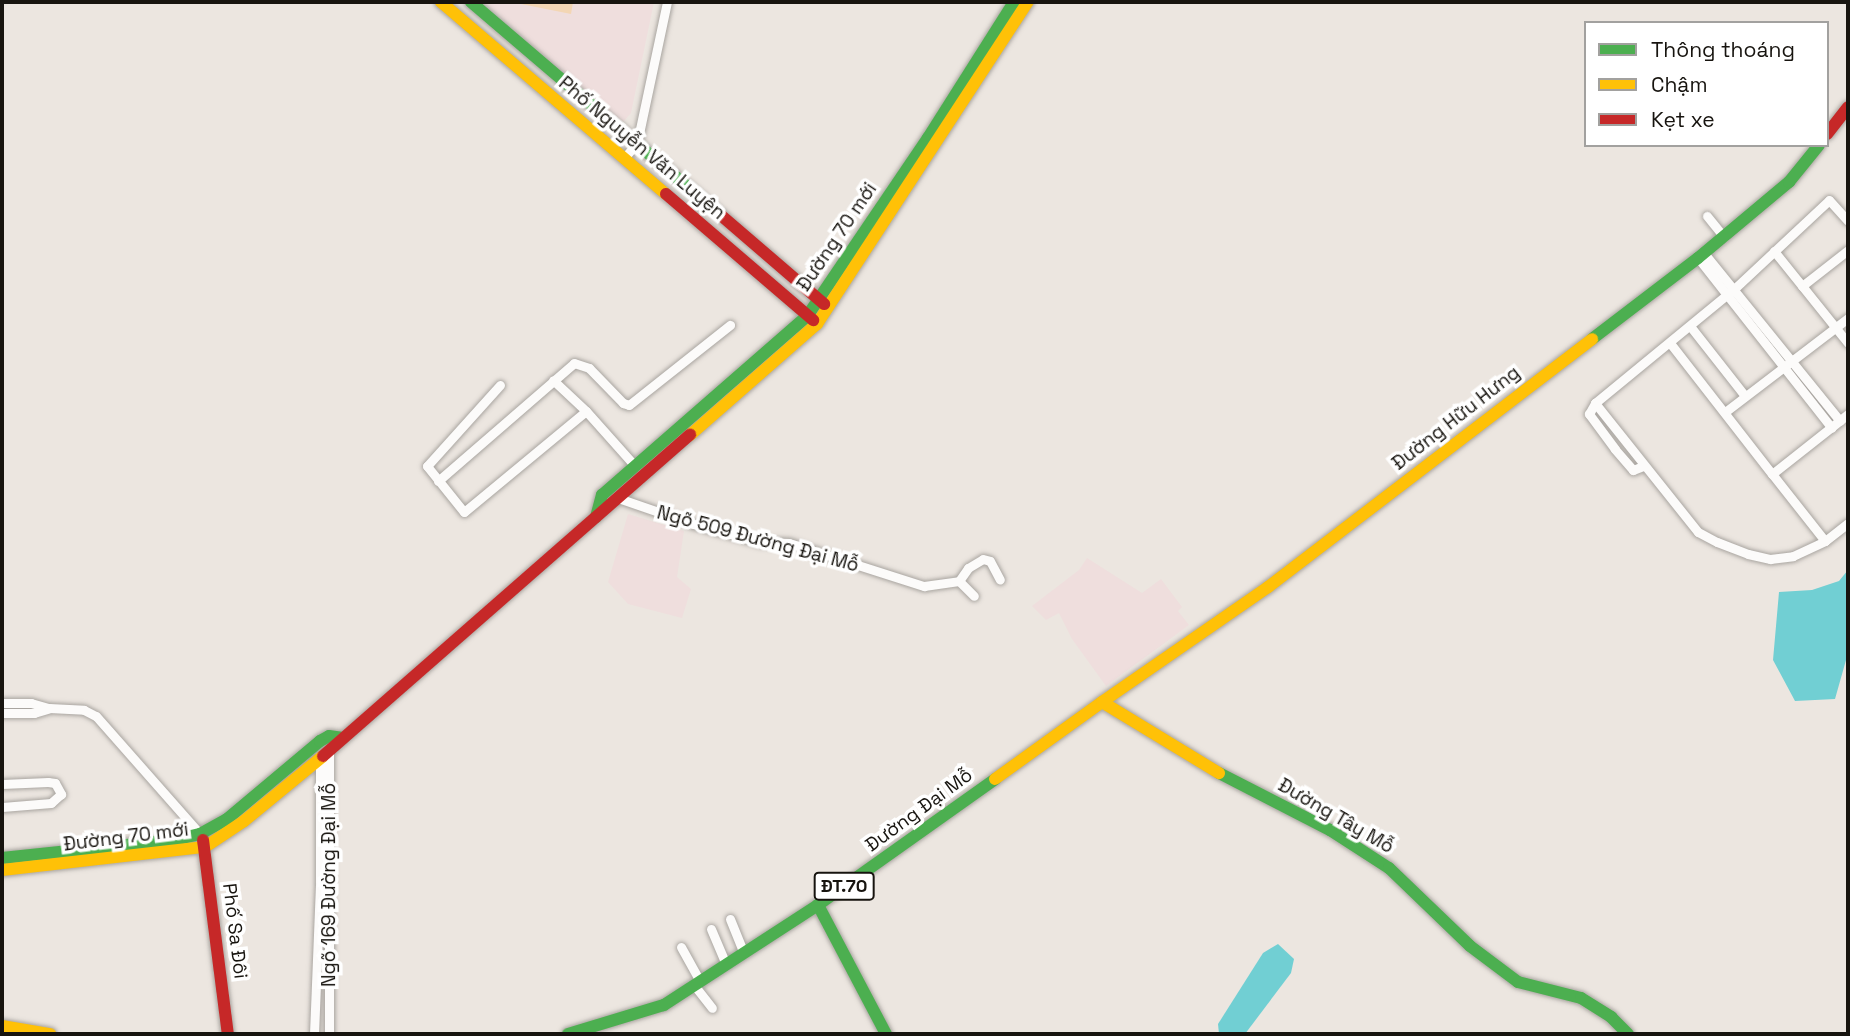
<!DOCTYPE html>
<html>
<head>
<meta charset="utf-8">
<style>
  body { margin:0 }
  #map { position:relative; width:1850px; height:1036px; overflow:hidden; background:#ece6e0; font-family:"Space Grotesk",sans-serif }
  div>[style] { position:absolute }
  .education>* { inset:0; background:#efdedd }
  .green>* { inset:0; background:#f3d6b4 }
  .water>* { inset:0; background:#71cfd3 }
  .roads { filter:drop-shadow(0 0 2px #a9a5a0) drop-shadow(0 0 2px #a9a5a0) }
  .street>* { height:9px; margin:-4.5px; padding:0 4.5px; transform-origin:4.5px; border-radius:4.5px; background:#fcfbfa }
  .fast>* { height:12px; margin:-6px; padding:0 6px; transform-origin:6px; border-radius:6px; background:#4caf50 }
  .slow>* { height:12px; margin:-6px; padding:0 6px; transform-origin:6px; border-radius:6px; background:#ffc107 }
  .jam>* { height:12px; margin:-6px; padding:0 6px; transform-origin:6px; border-radius:6px; background:#c62828 }
  span { translate:-50% -50%; white-space:nowrap; text-align:center; line-height:1.15; -webkit-text-stroke:7px #fff; paint-order:stroke }
  .shield-label span { padding:2px 5px; background:#fff; border:2px solid; border-radius:5px; -webkit-text-stroke-width:0 }
  .shield-label { font-size:18px; color:#17140f; font-weight:700 }
  .street-label { font-size:19px; color:#17140f }
  .frame { position:absolute; inset:0; border:4px solid #17140f; pointer-events:none }
  .legend { position:absolute; left:1584px; top:21px; width:245px; height:126px; box-sizing:border-box; background:#fff; border:2px solid #a2a19f; margin:0; padding:9px 12px; list-style:none; font-size:21px; color:#17140f }
  .legend li { display:flex; align-items:center; gap:14px; height:35px }
  .legend b { width:35px; border:2px solid #a2a19f }
</style>
</head>
<body>
<div id="map">
  <div class="education">
    <div style="clip-path:polygon(483px 2px,654px 2px,631px 113px,624px 121px,618px 120px)"></div>
    <div style="clip-path:polygon(628px 514px,684px 531px,677px 577px,691px 589px,682px 618px,628px 604px,608px 582px)"></div>
    <div style="clip-path:polygon(1087px 558px,1142px 593px,1161px 579px,1182px 607px,1178px 611px,1189px 625px,1106px 686px,1072px 639px,1059px 613px,1046px 620px,1032px 606px,1079px 570px)"></div>
  </div>
  <div class="green">
    <div style="clip-path:polygon(511px 2px,573px 2px,571px 14px)"></div>
  </div>
  <div class="water">
    <div style="clip-path:polygon(1848px 570px,1848px 653px,1835px 699px,1795px 701px,1773px 660px,1779px 592px,1812px 590px,1839px 581px)"></div>
    <div style="clip-path:polygon(1278px 944px,1294px 959px,1291px 973px,1245px 1034px,1219px 1034px,1218px 1024px,1263px 953px)"></div>
  </div>
  <div class="roads">
    <div class="street">
      <div style="left:624px;top:158px;width:20px;rotate:-49deg"></div>
      <div style="left:637px;top:143px;width:144px;rotate:-78deg"></div>
      <div style="left:1707px;top:216px;width:27px;rotate:51deg"></div>
      <div style="left:1774px;top:251px;width:118px;rotate:51.2deg"></div>
      <div style="left:1704px;top:253px;width:216px;rotate:51deg"></div>
      <div style="left:1698px;top:258px;width:216px;rotate:51.8deg"></div>
      <div style="left:1802px;top:286px;width:58px;rotate:-38deg"></div>
      <div style="left:1690px;top:326px;width:89px;rotate:51.8deg"></div>
      <div style="left:1670px;top:343px;width:166px;rotate:52.1deg"></div>
      <div style="left:500px;top:385px;width:109px;rotate:132deg"></div>
      <div style="left:427px;top:466px;width:59px;rotate:51.2deg"></div>
      <div style="left:464px;top:512px;width:158px;rotate:-39.6deg"></div>
      <div style="left:586px;top:411px;width:45px;rotate:-136.8deg"></div>
      <div style="left:1595px;top:403px;width:165px;rotate:51.4deg"></div>
      <div style="left:1698px;top:532px;width:21px;rotate:28deg"></div>
      <div style="left:1717px;top:542px;width:33px;rotate:21deg"></div>
      <div style="left:1748px;top:554px;width:23px;rotate:13deg"></div>
      <div style="left:1770px;top:559px;width:23px;rotate:-7deg"></div>
      <div style="left:1793px;top:556px;width:35px;rotate:-25deg"></div>
      <div style="left:1825px;top:541px;width:29px;rotate:-38deg"></div>
      <div style="left:586px;top:411px;width:74px;rotate:48.3deg"></div>
      <div style="left:1725px;top:412px;width:155px;rotate:-37.4deg"></div>
      <div style="left:1643px;top:466px;width:11px;rotate:158deg"></div>
      <div style="left:1633px;top:470px;width:28px;rotate:-131deg"></div>
      <div style="left:1615px;top:449px;width:44px;rotate:-126.6deg"></div>
      <div style="left:1589px;top:414px;width:13px;rotate:-61deg"></div>
      <div style="left:1595px;top:403px;width:180px;rotate:-39.4deg"></div>
      <div style="left:1734px;top:289px;width:130px;rotate:-43.1deg"></div>
      <div style="left:1829px;top:200px;width:28px;rotate:48deg"></div>
      <div style="left:438px;top:481px;width:180px;rotate:-40.9deg"></div>
      <div style="left:574px;top:363px;width:16px;rotate:18deg"></div>
      <div style="left:589px;top:368px;width:49px;rotate:45.8deg"></div>
      <div style="left:623px;top:403px;width:6px;rotate:18deg"></div>
      <div style="left:629px;top:405px;width:129px;rotate:-38.4deg"></div>
      <div style="left:618px;top:498px;width:79px;rotate:19.1deg"></div>
      <div style="left:693px;top:524px;width:69px;rotate:15deg"></div>
      <div style="left:760px;top:542px;width:29px;rotate:2deg"></div>
      <div style="left:789px;top:543px;width:142px;rotate:17.7deg"></div>
      <div style="left:924px;top:586px;width:35px;rotate:-8deg"></div>
      <div style="left:959px;top:581px;width:21px;rotate:45deg"></div>
      <div style="left:1825px;top:541px;width:85px;rotate:-128.3deg"></div>
      <div style="left:1772px;top:474px;width:97px;rotate:-38.3deg"></div>
      <div style="left:959px;top:581px;width:16px;rotate:-55deg"></div>
      <div style="left:968px;top:568px;width:17px;rotate:-31deg"></div>
      <div style="left:983px;top:559px;width:7px;rotate:16deg"></div>
      <div style="left:990px;top:561px;width:21px;rotate:62deg"></div>
      <div style="left:2px;top:703px;width:29px"></div>
      <div style="left:31px;top:703px;width:19px;rotate:16deg"></div>
      <div style="left:49px;top:708px;width:35px;rotate:3deg"></div>
      <div style="left:84px;top:710px;width:13px;rotate:27deg"></div>
      <div style="left:96px;top:716px;width:157px;rotate:48.6deg"></div>
      <div style="left:2px;top:713px;width:32px"></div>
      <div style="left:34px;top:713px;width:14px;rotate:-17deg"></div>
      <div style="left:2px;top:784px;width:46px;rotate:-2.5deg"></div>
      <div style="left:48px;top:782px;width:7px;rotate:8deg"></div>
      <div style="left:55px;top:783px;width:13px;rotate:61deg"></div>
      <div style="left:61px;top:794px;width:13px;rotate:138deg"></div>
      <div style="left:51px;top:803px;width:49px;rotate:175.3deg"></div>
      <div style="left:730px;top:919px;width:37px;rotate:68deg"></div>
      <div style="left:711px;top:929px;width:38px;rotate:67deg"></div>
      <div style="left:681px;top:947px;width:39px;rotate:61deg"></div>
      <div style="left:694px;top:985px;width:29px;rotate:52deg"></div>
      <div style="left:314px;top:1034px;width:152px;rotate:-87.7deg"></div>
      <div style="left:320px;top:882px;width:126px;rotate:-90deg"></div>
      <div style="left:329px;top:1034px;width:285px;rotate:-90deg"></div>
    </div>
    <div class="fast">
      <div style="left:471px;top:2px;width:313px;rotate:40.5deg"></div>
      <div style="left:1592px;top:339px;width:133px;rotate:-37.4deg"></div>
      <div style="left:1698px;top:258px;width:119px;rotate:-39.9deg"></div>
      <div style="left:1789px;top:182px;width:48px;rotate:-51deg"></div>
      <div style="left:596px;top:517px;width:23px;rotate:-75deg"></div>
      <div style="left:602px;top:495px;width:274px;rotate:-41.1deg"></div>
      <div style="left:808px;top:315px;width:214px;rotate:-55.9deg"></div>
      <div style="left:928px;top:138px;width:161px;rotate:-57.7deg"></div>
      <div style="left:1219px;top:773px;width:125px;rotate:27.2deg"></div>
      <div style="left:1330px;top:830px;width:70px;rotate:32.8deg"></div>
      <div style="left:1389px;top:868px;width:112px;rotate:43.9deg"></div>
      <div style="left:1470px;top:946px;width:60px;rotate:36.9deg"></div>
      <div style="left:1518px;top:982px;width:65px;rotate:14.3deg"></div>
      <div style="left:1581px;top:998px;width:36px;rotate:32deg"></div>
      <div style="left:1611px;top:1017px;width:24px;rotate:45deg"></div>
      <div style="left:2px;top:858px;width:173px;rotate:-6deg"></div>
      <div style="left:174px;top:840px;width:27px;rotate:-13deg"></div>
      <div style="left:200px;top:834px;width:31px;rotate:-29deg"></div>
      <div style="left:227px;top:819px;width:121px;rotate:-40deg"></div>
      <div style="left:320px;top:741px;width:10px;rotate:-29deg"></div>
      <div style="left:329px;top:736px;width:14px;rotate:8deg"></div>
      <div style="left:818px;top:905px;width:146px;rotate:62.2deg"></div>
      <div style="left:568px;top:1034px;width:100px;rotate:-16.8deg"></div>
      <div style="left:664px;top:1005px;width:184px;rotate:-33deg"></div>
      <div style="left:818px;top:905px;width:217px;rotate:-35.4deg"></div>
    </div>
    <div class="slow">
      <div style="left:441px;top:2px;width:296px;rotate:40.5deg"></div>
      <div style="left:690px;top:435px;width:169px;rotate:-41.2deg"></div>
      <div style="left:817px;top:324px;width:385px;rotate:-56.8deg"></div>
      <div style="left:1102px;top:702px;width:202px;rotate:-34.7deg"></div>
      <div style="left:1268px;top:587px;width:408px;rotate:-37.4deg"></div>
      <div style="left:995px;top:779px;width:132px;rotate:-35.7deg"></div>
      <div style="left:1102px;top:702px;width:137px;rotate:31.3deg"></div>
      <div style="left:2px;top:870px;width:204px;rotate:-6.5deg"></div>
      <div style="left:205px;top:847px;width:47px;rotate:-33.7deg"></div>
      <div style="left:244px;top:821px;width:102px;rotate:-39.4deg"></div>
      <div style="left:2px;top:1026px;width:49px;rotate:9.5deg"></div>
    </div>
    <div class="jam">
      <div style="left:1827px;top:134px;width:34px;rotate:-52deg"></div>
      <div style="left:666px;top:194px;width:194px;rotate:40.6deg"></div>
      <div style="left:709px;top:205px;width:152px;rotate:40.7deg"></div>
      <div style="left:323px;top:756px;width:488px;rotate:-41.2deg"></div>
      <div style="left:203px;top:840px;width:196px;rotate:82.7deg"></div>
    </div>
  </div>
  <div class="shield-label">
    <span style="left:844px;top:886px">ĐT.70</span>
  </div>
  <div class="street-label">
    <span style="left:642px;top:148px;rotate:40deg">Phố Nguyễn Văn Luyện</span>
    <span style="left:837px;top:237px;rotate:-56deg">Đường 70 mới</span>
    <span style="left:1456px;top:418px;rotate:-38deg">Đường Hữu Hưng</span>
    <span style="left:758px;top:539px;rotate:15deg">Ngõ 509 Đường Đại Mỗ</span>
    <span style="left:919px;top:810px;rotate:-36deg">Đường Đại Mỗ</span>
    <span style="left:1336px;top:816px;rotate:30deg">Đường Tây Mỗ</span>
    <span style="left:126px;top:837px;rotate:-7deg">Đường 70 mới</span>
    <span style="left:329px;top:885px;rotate:-90deg">Ngõ 169 Đường Đại Mỗ</span>
    <span style="left:235px;top:931px;rotate:83deg">Phố Sa Đôi</span>
  </div>
  <div class="frame"></div>
  <ul class="legend">
  <li><b style="height:9px;background:#4caf50"></b>Thông thoáng</li>
  <li><b style="height:9px;background:#ffc107"></b>Chậm</li>
  <li><b style="height:9px;background:#c62828"></b>Kẹt xe</li>
  </ul>
</div>
</body>
</html>
